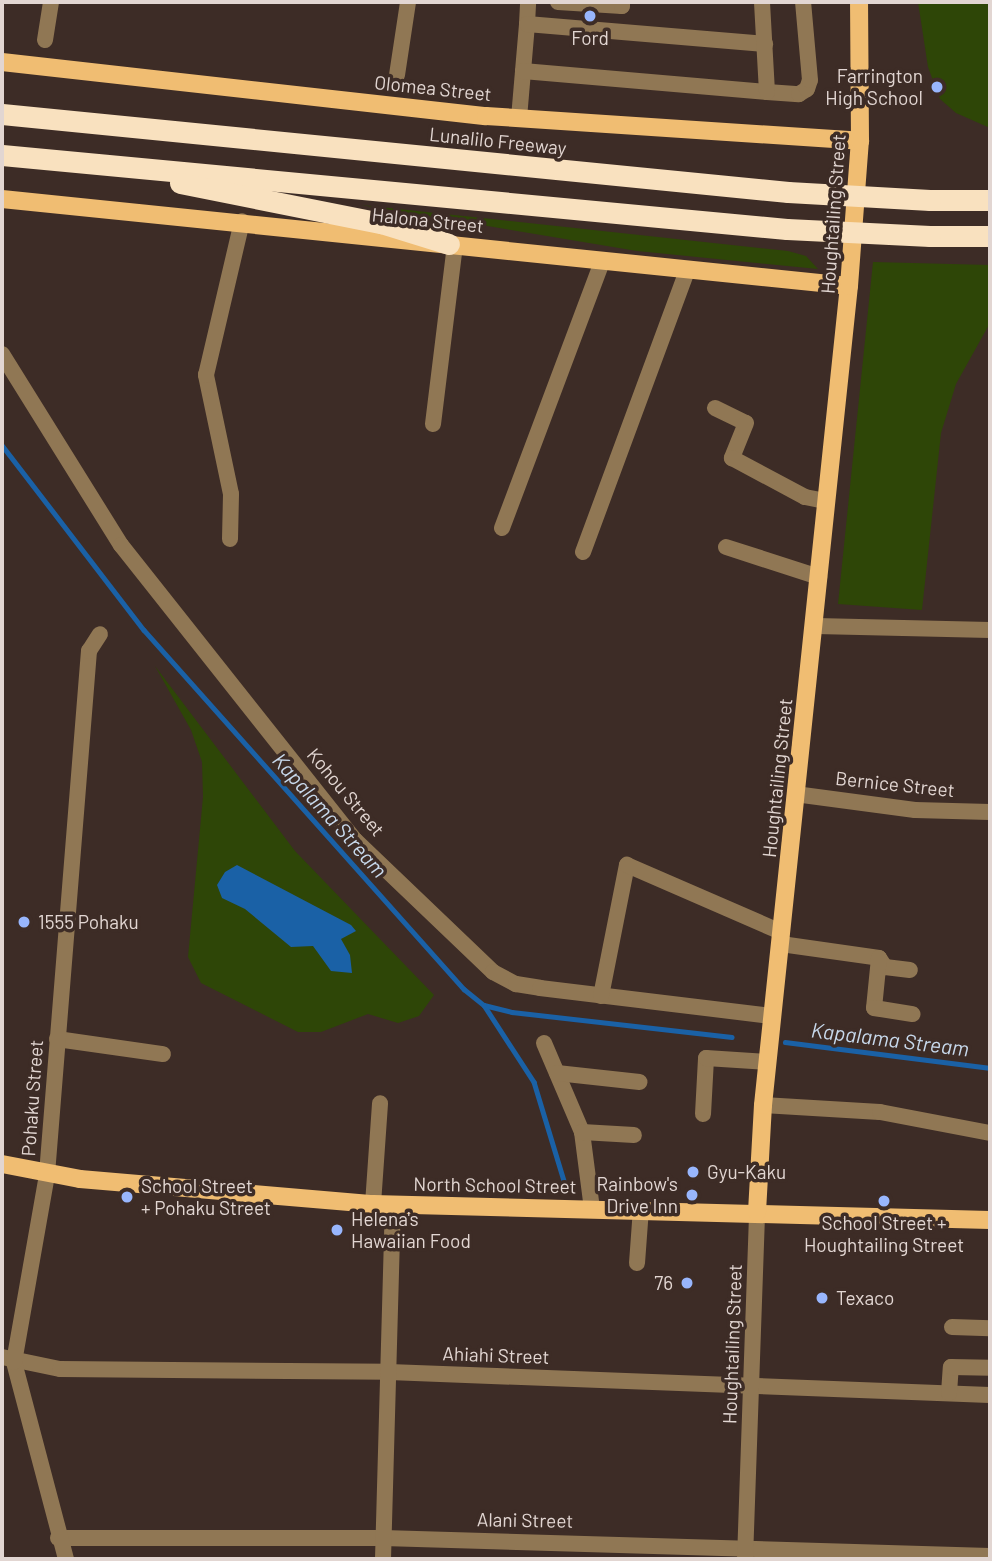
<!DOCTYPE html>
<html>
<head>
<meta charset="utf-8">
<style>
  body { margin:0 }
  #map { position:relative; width:992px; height:1561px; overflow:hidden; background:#3d2c26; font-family:Barlow,sans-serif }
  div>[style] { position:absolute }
  .green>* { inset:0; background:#2e4607 }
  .water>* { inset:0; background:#1a61a6 }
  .stream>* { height:4.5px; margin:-2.25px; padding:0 2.25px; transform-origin:2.25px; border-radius:2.25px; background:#1a61a6 }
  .minor>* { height:16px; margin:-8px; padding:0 8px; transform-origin:8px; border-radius:8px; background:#907754 }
  .major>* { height:18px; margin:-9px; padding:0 9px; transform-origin:9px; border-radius:9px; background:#f0bd72 }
  .highway>* { height:21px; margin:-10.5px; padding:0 10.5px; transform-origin:10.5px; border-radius:10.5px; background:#f9e1bf }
  .highway-bridge>* { height:21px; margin:-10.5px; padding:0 10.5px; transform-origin:10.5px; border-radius:10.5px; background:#f9e1bf }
  .dots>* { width:19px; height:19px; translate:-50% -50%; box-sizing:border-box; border:4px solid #3d2c26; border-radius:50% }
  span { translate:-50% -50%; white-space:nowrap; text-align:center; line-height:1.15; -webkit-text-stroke:7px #3d2c26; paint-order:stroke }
  .poi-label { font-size:19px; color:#e2d6d2 }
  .right { translate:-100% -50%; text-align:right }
  .left { translate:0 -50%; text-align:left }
  .street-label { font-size:19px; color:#e2d6d2 }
  .water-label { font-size:21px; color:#c8d9ec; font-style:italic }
  .frame { position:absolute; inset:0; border:4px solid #e2d6d2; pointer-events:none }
</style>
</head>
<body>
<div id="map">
  <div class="green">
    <div style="clip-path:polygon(918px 2px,990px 2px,990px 128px,956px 113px,940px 99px,928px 67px)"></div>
    <div style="clip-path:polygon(361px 205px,788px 251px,806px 256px,818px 269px,637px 251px)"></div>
    <div style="clip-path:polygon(873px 262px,990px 265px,990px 323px,956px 384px,941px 433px,922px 610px,838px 604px)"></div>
    <div style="clip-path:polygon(155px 666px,295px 851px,434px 995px,419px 1016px,398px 1023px,368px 1014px,321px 1032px,298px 1032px,201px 983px,188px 957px,203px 797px,202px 762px,191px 730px)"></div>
  </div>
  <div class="water">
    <div style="clip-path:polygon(237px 865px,351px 925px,356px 931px,341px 939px,350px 955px,352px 973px,331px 971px,313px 946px,291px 947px,245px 909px,222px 898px,217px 885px,225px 872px)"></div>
  </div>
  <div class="stream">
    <div style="left:2px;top:445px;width:233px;rotate:52.5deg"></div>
    <div style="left:144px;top:630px;width:481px;rotate:48.3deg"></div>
    <div style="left:464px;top:989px;width:26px;rotate:39deg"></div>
    <div style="left:484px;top:1005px;width:29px;rotate:14deg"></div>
    <div style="left:512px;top:1012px;width:221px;rotate:6.5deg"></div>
    <div style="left:484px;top:1005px;width:92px;rotate:57deg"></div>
    <div style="left:534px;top:1082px;width:110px;rotate:73.1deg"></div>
    <div style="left:785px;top:1042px;width:207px;rotate:7.2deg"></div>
  </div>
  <div class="minor">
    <div style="left:558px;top:2px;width:64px;rotate:3.6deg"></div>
    <div style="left:622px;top:6px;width:4px;rotate:-90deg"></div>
    <div style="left:527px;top:24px;width:22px;rotate:-87deg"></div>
    <div style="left:45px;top:40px;width:38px;rotate:-81deg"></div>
    <div style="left:523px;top:71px;width:47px;rotate:-85.1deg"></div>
    <div style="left:527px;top:24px;width:239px;rotate:4.8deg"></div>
    <div style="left:397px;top:75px;width:74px;rotate:-81.4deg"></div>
    <div style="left:767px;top:92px;width:32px;rotate:4deg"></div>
    <div style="left:799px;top:94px;width:9px;rotate:-32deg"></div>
    <div style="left:807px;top:89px;width:9px;rotate:-72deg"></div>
    <div style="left:810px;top:80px;width:78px;rotate:-95.1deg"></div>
    <div style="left:519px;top:118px;width:47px;rotate:-85.1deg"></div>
    <div style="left:523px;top:71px;width:245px;rotate:4.9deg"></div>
    <div style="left:767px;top:92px;width:90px;rotate:-93.2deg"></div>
    <div style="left:2px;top:354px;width:225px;rotate:58.1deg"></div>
    <div style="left:121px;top:545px;width:377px;rotate:51.6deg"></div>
    <div style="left:355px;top:840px;width:191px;rotate:43.7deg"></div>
    <div style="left:493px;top:972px;width:26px;rotate:28deg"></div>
    <div style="left:516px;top:984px;width:24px;rotate:9deg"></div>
    <div style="left:540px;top:988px;width:234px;rotate:6.9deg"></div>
    <div style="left:715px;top:408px;width:34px;rotate:26deg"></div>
    <div style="left:746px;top:423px;width:38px;rotate:112deg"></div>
    <div style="left:732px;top:458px;width:83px;rotate:28.1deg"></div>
    <div style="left:805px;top:497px;width:20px;rotate:11deg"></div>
    <div style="left:433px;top:424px;width:181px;rotate:-83deg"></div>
    <div style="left:502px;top:528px;width:284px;rotate:-69.4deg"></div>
    <div style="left:230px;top:539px;width:45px;rotate:-88.7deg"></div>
    <div style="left:231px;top:494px;width:122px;rotate:-101.9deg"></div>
    <div style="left:206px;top:375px;width:158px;rotate:-76.8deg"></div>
    <div style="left:726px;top:547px;width:98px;rotate:17.9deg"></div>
    <div style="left:583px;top:552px;width:300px;rotate:-69.7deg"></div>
    <div style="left:816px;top:626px;width:174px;rotate:1.3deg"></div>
    <div style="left:795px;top:794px;width:121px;rotate:7.6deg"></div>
    <div style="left:915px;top:810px;width:75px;rotate:1.5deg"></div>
    <div style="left:781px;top:944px;width:99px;rotate:8.1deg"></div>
    <div style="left:879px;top:958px;width:11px;rotate:56deg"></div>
    <div style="left:885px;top:967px;width:25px;rotate:7deg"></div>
    <div style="left:879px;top:958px;width:50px;rotate:95.7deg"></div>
    <div style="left:874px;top:1008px;width:39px;rotate:9deg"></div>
    <div style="left:601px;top:996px;width:134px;rotate:-78.8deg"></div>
    <div style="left:627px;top:865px;width:168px;rotate:23.5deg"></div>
    <div style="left:57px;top:1039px;width:107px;rotate:8.1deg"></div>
    <div style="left:544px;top:1043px;width:97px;rotate:66.9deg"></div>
    <div style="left:582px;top:1132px;width:78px;rotate:82.6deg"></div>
    <div style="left:557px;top:1073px;width:83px;rotate:6.2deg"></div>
    <div style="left:763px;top:1105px;width:117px;rotate:3.4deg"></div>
    <div style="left:880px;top:1112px;width:112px;rotate:10.8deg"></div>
    <div style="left:703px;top:1114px;width:56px;rotate:-86.9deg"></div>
    <div style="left:706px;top:1058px;width:62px;rotate:3.7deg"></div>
    <div style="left:582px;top:1132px;width:52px;rotate:3.3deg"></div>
    <div style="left:373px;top:1204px;width:101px;rotate:-86deg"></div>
    <div style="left:637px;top:1263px;width:54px;rotate:-85.8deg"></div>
    <div style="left:952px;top:1327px;width:38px;rotate:2deg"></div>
    <div style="left:2px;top:1357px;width:59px;rotate:11.7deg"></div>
    <div style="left:60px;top:1369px;width:329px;rotate:0.5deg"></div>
    <div style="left:389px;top:1372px;width:601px;rotate:2.19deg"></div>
    <div style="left:949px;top:1393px;width:26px;rotate:-86deg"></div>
    <div style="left:951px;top:1367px;width:39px;rotate:1deg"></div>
    <div style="left:58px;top:1538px;width:325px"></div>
    <div style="left:383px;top:1538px;width:607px;rotate:1.7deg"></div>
    <div style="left:66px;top:1559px;width:204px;rotate:-104.8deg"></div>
    <div style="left:14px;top:1362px;width:191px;rotate:-80deg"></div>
    <div style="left:47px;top:1174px;width:525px;rotate:-85.41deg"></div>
    <div style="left:89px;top:651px;width:20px;rotate:-57deg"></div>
    <div style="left:383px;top:1559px;width:355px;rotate:-88.4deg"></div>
    <div style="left:745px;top:1559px;width:347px;rotate:-88deg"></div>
  </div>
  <div class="major">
    <div style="left:2px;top:62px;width:487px;rotate:6.4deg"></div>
    <div style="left:486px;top:116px;width:375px;rotate:3.8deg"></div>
    <div style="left:2px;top:199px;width:851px;rotate:5.86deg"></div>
    <div style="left:2px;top:1164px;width:79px;rotate:10.9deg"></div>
    <div style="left:80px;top:1179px;width:294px;rotate:4.9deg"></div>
    <div style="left:373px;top:1204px;width:617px;rotate:1.49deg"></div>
    <div style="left:757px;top:1212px;width:107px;rotate:-86.8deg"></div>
    <div style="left:763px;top:1105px;width:824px;rotate:-84.01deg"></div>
    <div style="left:849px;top:286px;width:145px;rotate:-85.7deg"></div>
    <div style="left:860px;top:141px;width:139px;rotate:-90.4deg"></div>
  </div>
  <div class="highway">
    <div style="left:2px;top:114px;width:790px;rotate:5.67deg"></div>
    <div style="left:2px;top:155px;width:788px;rotate:5.39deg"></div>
    <div style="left:180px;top:183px;width:205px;rotate:11.3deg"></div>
    <div style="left:381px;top:223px;width:71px;rotate:17.2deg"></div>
    <div style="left:930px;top:200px;width:60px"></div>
    <div style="left:930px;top:236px;width:60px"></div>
  </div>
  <div class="highway-bridge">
    <div style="left:788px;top:192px;width:142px;rotate:3.2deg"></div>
    <div style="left:787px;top:229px;width:143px;rotate:2.8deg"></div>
  </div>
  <div class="dots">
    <div style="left:590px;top:16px;background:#98b6fd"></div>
    <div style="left:937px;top:87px;background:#98b6fd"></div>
    <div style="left:24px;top:922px;background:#98b6fd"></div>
    <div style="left:693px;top:1172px;background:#98b6fd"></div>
    <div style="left:692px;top:1195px;background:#98b6fd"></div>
    <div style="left:127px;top:1197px;background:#98b6fd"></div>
    <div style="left:884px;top:1201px;background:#98b6fd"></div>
    <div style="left:337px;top:1230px;background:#98b6fd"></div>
    <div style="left:687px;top:1283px;background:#98b6fd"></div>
    <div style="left:822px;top:1298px;background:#98b6fd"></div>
  </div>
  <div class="poi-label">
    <span style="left:590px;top:38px">Ford</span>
    <span class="right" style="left:923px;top:87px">Farrington<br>High School</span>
    <span class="left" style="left:38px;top:922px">1555 Pohaku</span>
    <span class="left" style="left:707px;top:1172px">Gyu-Kaku</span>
    <span class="right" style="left:678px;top:1195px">Rainbow's<br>Drive Inn</span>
    <span class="left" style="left:141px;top:1197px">School Street<br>+ Pohaku Street</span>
    <span class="left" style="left:351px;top:1230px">Helena's<br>Hawaiian Food</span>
    <span style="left:884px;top:1234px">School Street +<br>Houghtailing Street</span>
    <span class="right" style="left:673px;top:1283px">76</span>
    <span class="left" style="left:836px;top:1298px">Texaco</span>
  </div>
  <div class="street-label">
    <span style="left:433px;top:88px;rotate:6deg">Olomea Street</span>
    <span style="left:498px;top:141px;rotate:6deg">Lunalilo Freeway</span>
    <span style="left:833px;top:214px;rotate:-86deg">Houghtailing Street</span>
    <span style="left:428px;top:220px;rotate:6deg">Halona Street</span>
    <span style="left:777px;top:778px;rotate:-84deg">Houghtailing Street</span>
    <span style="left:895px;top:784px;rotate:6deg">Bernice Street</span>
    <span style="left:346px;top:792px;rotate:50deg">Kohou Street</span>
    <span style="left:32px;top:1098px;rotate:-86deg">Pohaku Street</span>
    <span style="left:495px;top:1185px;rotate:1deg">North School Street</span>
    <span style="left:732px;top:1344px;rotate:-88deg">Houghtailing Street</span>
    <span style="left:496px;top:1355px;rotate:2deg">Ahiahi Street</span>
    <span style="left:525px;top:1520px;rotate:1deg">Alani Street</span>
  </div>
  <div class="water-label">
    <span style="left:330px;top:815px;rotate:48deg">Kapalama Stream</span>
    <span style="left:890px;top:1039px;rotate:7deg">Kapalama Stream</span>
  </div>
  <div class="frame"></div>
</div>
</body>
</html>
